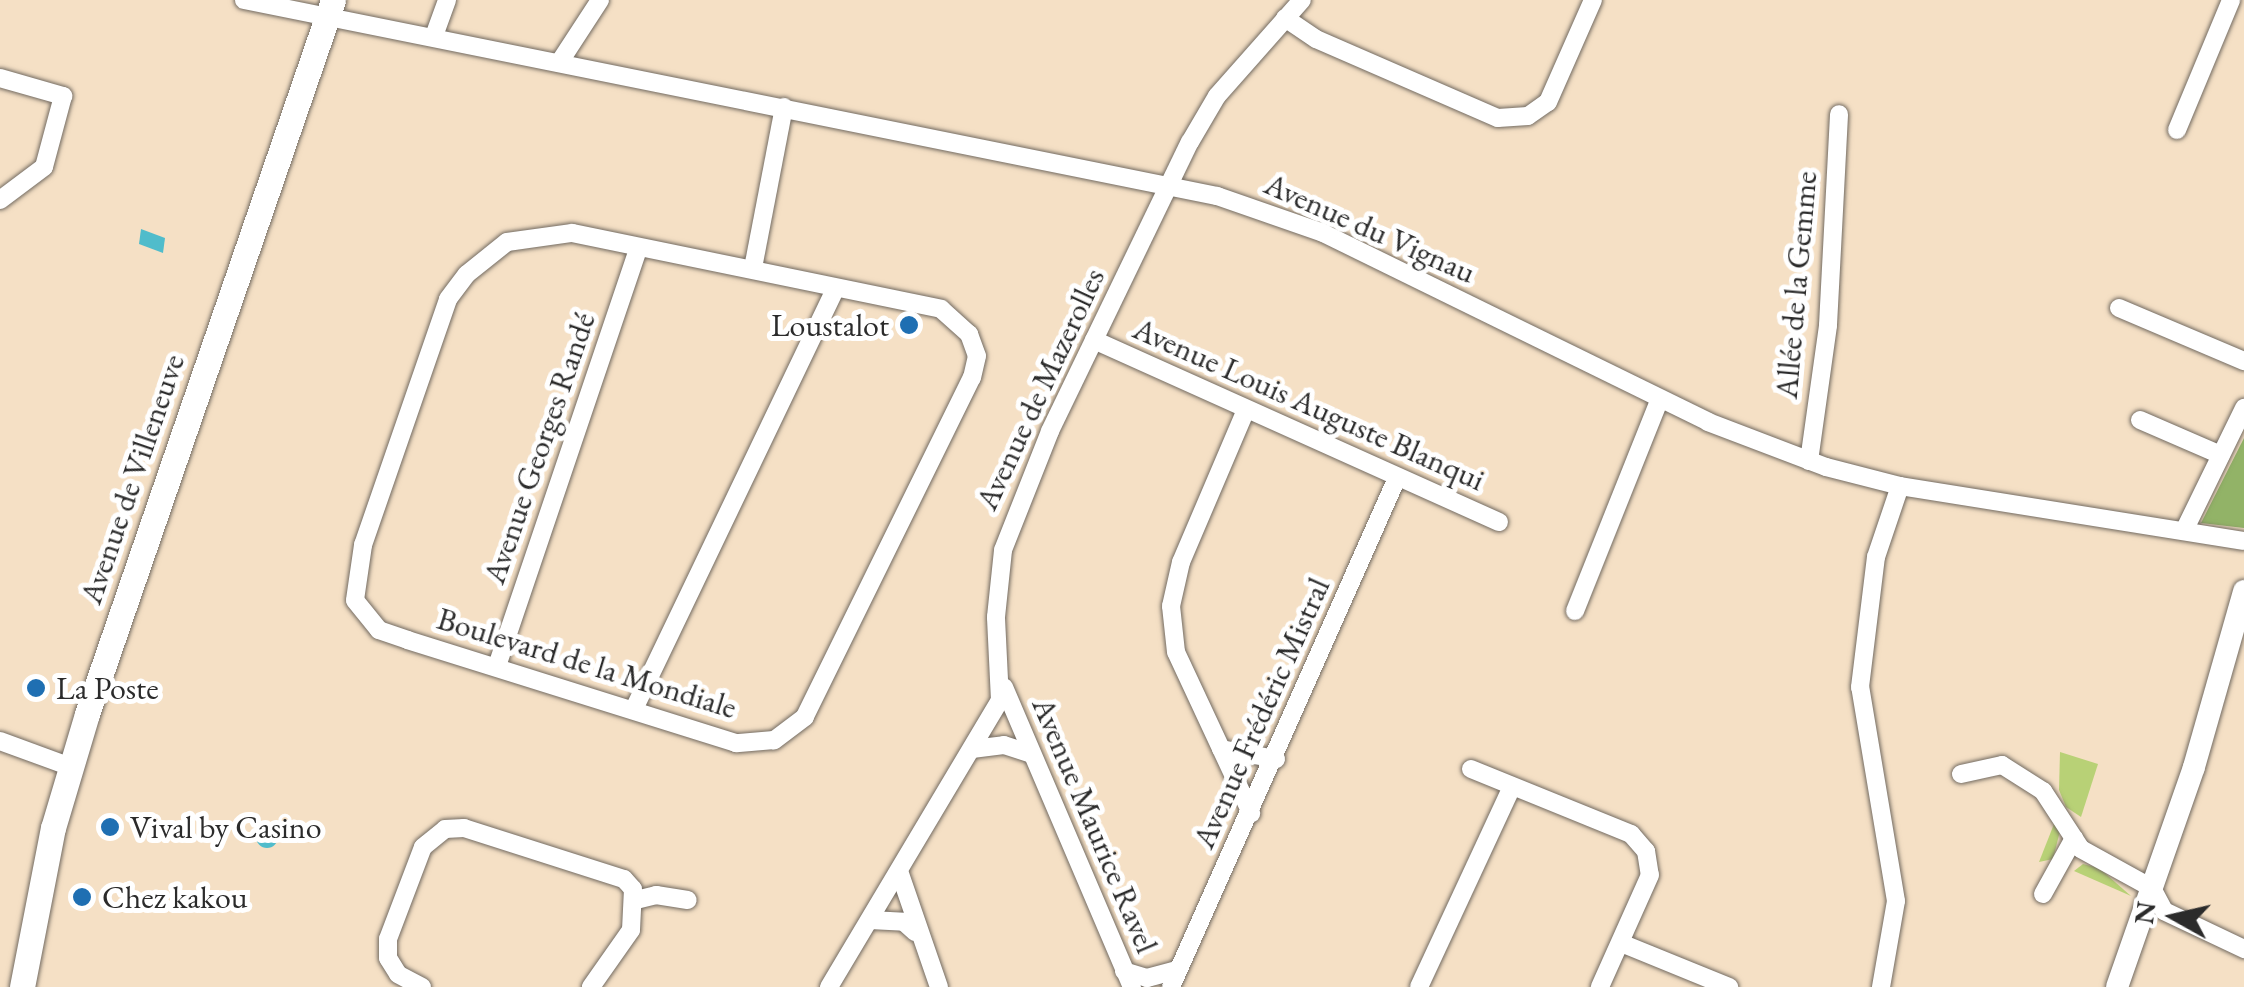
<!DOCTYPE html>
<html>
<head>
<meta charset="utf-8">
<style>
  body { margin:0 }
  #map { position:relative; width:2244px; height:987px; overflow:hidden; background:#f5e0c5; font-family:"EB Garamond",serif }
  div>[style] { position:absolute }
  .green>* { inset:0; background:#b8d176 }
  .forest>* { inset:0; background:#92b367 }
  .water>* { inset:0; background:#50bccb }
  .round { border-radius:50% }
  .roads { filter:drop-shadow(0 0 2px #726a61) drop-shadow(0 0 2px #726a61) }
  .minor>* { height:18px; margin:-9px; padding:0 9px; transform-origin:9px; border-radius:9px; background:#fff }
  .tertiary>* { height:22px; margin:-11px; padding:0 11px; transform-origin:11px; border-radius:11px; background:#fff }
  .secondary>* { height:25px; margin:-12.5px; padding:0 12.5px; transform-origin:12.5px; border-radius:12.5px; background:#fff }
  .dots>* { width:28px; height:28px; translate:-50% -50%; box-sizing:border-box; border:5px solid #fff; border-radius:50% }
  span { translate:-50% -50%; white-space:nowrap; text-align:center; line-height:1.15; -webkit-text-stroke:10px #fff; paint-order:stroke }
  .street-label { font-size:32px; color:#2b2b2b }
  .poi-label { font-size:32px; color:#2b2b2b }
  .right { translate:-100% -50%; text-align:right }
  .left { translate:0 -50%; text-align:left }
  .north { position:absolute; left:2124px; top:867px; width:100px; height:100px; -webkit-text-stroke:8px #fff; paint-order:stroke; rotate:278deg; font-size:28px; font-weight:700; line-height:40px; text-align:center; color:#2b2b2b }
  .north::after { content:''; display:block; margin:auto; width:35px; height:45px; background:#2b2b2b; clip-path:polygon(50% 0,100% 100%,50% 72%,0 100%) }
</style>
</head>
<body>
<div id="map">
  <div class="green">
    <div style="clip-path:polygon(2060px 752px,2098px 764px,2081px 817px,2066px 807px,2059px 790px)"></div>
    <div style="clip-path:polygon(2054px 824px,2060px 831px,2053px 859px,2039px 862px)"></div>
    <div style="clip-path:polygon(2083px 864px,2099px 868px,2131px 896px,2074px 871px)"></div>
  </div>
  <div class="forest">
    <div style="clip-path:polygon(2244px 438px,2244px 528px,2201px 523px)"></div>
  </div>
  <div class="water">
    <div style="clip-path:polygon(141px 229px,165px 238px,163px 253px,139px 244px)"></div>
    <div class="round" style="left:256px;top:826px;width:22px;height:22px"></div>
  </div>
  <div class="roads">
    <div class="minor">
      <div style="left:244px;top:0;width:993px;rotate:11.39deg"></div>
      <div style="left:1217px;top:196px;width:112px;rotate:19.2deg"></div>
      <div style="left:1323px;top:233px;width:429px;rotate:26.1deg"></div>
      <div style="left:1708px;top:422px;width:126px;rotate:20.9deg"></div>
      <div style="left:1826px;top:467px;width:76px;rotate:14.4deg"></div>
      <div style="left:1900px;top:486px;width:348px;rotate:9.1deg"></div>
      <div style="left:1285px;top:18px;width:37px;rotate:34deg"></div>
      <div style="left:1316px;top:39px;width:198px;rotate:23.5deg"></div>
      <div style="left:1498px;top:118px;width:30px;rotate:-4deg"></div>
      <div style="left:1528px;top:116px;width:24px;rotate:-35deg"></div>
      <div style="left:1548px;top:102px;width:111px;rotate:-66.2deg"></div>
      <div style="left:434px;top:36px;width:38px;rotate:-70deg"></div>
      <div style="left:559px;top:63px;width:75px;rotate:-56.9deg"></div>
      <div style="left:0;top:78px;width:66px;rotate:15.9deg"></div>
      <div style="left:63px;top:96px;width:73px;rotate:105deg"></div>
      <div style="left:44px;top:167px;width:55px;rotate:143.1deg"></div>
      <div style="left:2177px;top:130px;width:141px;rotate:-67.4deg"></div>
      <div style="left:572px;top:233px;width:377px;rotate:11.6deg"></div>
      <div style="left:941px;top:309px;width:38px;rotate:42deg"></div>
      <div style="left:969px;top:334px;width:23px;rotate:70deg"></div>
      <div style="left:977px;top:356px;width:22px;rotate:103deg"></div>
      <div style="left:972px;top:377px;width:379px;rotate:116.2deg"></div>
      <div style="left:805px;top:717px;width:39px;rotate:143deg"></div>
      <div style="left:774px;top:740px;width:38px;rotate:175deg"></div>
      <div style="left:736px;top:743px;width:344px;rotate:-162.6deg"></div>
      <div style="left:408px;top:640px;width:31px;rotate:-161deg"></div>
      <div style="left:379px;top:630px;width:38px;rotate:-129deg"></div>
      <div style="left:355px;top:600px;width:56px;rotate:-81.7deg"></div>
      <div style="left:363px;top:545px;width:260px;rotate:-70.9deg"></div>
      <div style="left:448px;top:299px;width:31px;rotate:-53deg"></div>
      <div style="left:467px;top:274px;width:51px;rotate:-38.7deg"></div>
      <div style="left:507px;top:242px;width:66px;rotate:-7.9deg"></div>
      <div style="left:753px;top:268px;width:164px;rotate:-79.1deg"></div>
      <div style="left:2119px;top:308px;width:136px;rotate:23deg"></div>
      <div style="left:1094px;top:340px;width:444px;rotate:24.2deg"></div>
      <div style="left:1245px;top:412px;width:163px;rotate:113.1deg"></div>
      <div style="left:1181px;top:562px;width:45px;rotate:102.8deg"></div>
      <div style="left:1171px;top:606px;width:46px;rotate:83.8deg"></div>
      <div style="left:1176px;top:652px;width:178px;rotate:65deg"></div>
      <div style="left:2140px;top:420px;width:88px;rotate:23.4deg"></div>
      <div style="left:1809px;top:461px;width:137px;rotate:-82deg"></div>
      <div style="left:1828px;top:325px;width:211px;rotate:-87deg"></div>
      <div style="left:2184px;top:531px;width:137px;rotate:-64deg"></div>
      <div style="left:1575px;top:611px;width:228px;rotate:-68.2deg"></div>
      <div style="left:497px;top:666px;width:439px;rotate:-71.3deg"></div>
      <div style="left:1004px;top:687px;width:326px;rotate:66.9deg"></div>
      <div style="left:635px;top:707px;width:461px;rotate:-64.4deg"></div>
      <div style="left:0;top:741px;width:76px;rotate:20.1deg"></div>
      <div style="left:972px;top:749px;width:32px;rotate:-7deg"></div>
      <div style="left:1004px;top:745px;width:29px;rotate:18deg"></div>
      <div style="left:1221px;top:749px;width:56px;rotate:10.3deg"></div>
      <div style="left:1471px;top:769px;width:173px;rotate:22.1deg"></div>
      <div style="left:1631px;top:834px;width:23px;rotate:49deg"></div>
      <div style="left:1646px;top:851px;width:24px;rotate:81deg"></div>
      <div style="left:1650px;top:875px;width:123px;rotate:114.1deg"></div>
      <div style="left:1961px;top:774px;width:42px;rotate:-12.4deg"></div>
      <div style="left:2002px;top:765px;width:49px;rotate:32.4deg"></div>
      <div style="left:2043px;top:791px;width:69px;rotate:56.8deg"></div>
      <div style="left:2081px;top:849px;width:81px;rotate:28.8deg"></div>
      <div style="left:2152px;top:888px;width:26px;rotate:62deg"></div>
      <div style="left:2164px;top:911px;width:89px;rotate:25.4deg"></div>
      <div style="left:899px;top:871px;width:123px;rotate:71deg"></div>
      <div style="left:2043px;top:894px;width:64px;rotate:-61deg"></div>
      <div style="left:636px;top:900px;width:21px;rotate:-14deg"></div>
      <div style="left:656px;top:895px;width:32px;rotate:9deg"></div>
      <div style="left:870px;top:920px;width:34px;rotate:3deg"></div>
      <div style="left:904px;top:922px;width:15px;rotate:42deg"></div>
      <div style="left:1621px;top:943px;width:117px;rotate:22.2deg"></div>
      <div style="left:1124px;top:971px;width:24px;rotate:17deg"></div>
      <div style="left:1147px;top:978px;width:30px;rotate:-15deg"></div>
      <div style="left:422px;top:987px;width:27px;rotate:-152deg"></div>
      <div style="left:398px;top:974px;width:19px;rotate:-122deg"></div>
      <div style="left:388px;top:958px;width:19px;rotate:-90deg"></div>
      <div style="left:388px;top:939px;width:98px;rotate:-69.2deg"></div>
      <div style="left:423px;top:847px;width:28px;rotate:-39deg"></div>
      <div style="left:445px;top:829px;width:19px;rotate:-3deg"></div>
      <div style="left:464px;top:828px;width:168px;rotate:17.7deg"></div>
      <div style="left:624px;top:879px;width:13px;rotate:48deg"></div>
      <div style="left:633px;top:889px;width:41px;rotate:92.8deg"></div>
      <div style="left:631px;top:930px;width:70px;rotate:125.1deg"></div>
      <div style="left:829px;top:987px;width:334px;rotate:-59.2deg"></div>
      <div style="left:1000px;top:700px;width:83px;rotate:-92.8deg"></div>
      <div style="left:996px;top:617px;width:67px;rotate:-84deg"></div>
      <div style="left:1003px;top:550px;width:128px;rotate:-68.4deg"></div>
      <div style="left:1050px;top:431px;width:321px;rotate:-64.2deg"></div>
      <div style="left:1190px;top:142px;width:53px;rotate:-59.6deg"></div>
      <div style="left:1217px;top:96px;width:128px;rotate:-48.5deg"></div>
      <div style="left:1171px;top:987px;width:557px;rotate:-66.06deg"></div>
      <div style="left:1419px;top:987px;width:221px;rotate:-65.1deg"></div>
      <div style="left:1881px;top:987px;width:87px;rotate:-80.1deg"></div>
      <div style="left:1896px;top:901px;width:217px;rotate:-99.5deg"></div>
      <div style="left:1860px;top:687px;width:131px;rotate:-83deg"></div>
      <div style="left:1876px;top:557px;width:75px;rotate:-71.3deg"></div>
    </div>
    <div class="tertiary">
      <div style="left:2117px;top:987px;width:233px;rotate:-70.7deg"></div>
      <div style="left:2194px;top:767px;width:183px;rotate:-74.1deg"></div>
    </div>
    <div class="secondary">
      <div style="left:22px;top:987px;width:162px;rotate:-79deg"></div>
      <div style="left:53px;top:828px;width:119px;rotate:-73.4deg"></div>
      <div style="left:87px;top:714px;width:755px;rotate:-70.99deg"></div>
    </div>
  </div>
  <div class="dots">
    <div style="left:909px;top:325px;background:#1f6fb2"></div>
    <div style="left:36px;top:688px;background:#1f6fb2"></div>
    <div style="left:110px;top:827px;background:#1f6fb2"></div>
    <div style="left:82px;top:897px;background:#1f6fb2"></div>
  </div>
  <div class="street-label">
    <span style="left:1370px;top:228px;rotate:24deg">Avenue du Vignau</span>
    <span style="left:1796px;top:285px;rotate:-85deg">Allée de la Gemme</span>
    <span style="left:1040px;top:389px;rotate:-65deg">Avenue de Mazerolles</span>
    <span style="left:1309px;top:404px;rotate:24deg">Avenue Louis Auguste Blanqui</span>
    <span style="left:539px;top:448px;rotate:-71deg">Avenue Georges Randé</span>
    <span style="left:132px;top:479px;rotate:-71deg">Avenue de Villeneuve</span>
    <span style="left:587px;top:663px;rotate:17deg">Boulevard de la Mondiale</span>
    <span style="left:1261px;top:713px;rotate:-66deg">Avenue Frédéric Mistral</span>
    <span style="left:1095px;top:825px;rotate:67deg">Avenue Maurice Ravel</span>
  </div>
  <div class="poi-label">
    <span class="right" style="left:889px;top:325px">Loustalot</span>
    <span class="left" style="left:56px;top:688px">La Poste</span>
    <span class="left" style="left:130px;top:827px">Vival by Casino</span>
    <span class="left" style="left:102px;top:897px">Chez kakou</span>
  </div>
  <div class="north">N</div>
</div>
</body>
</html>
